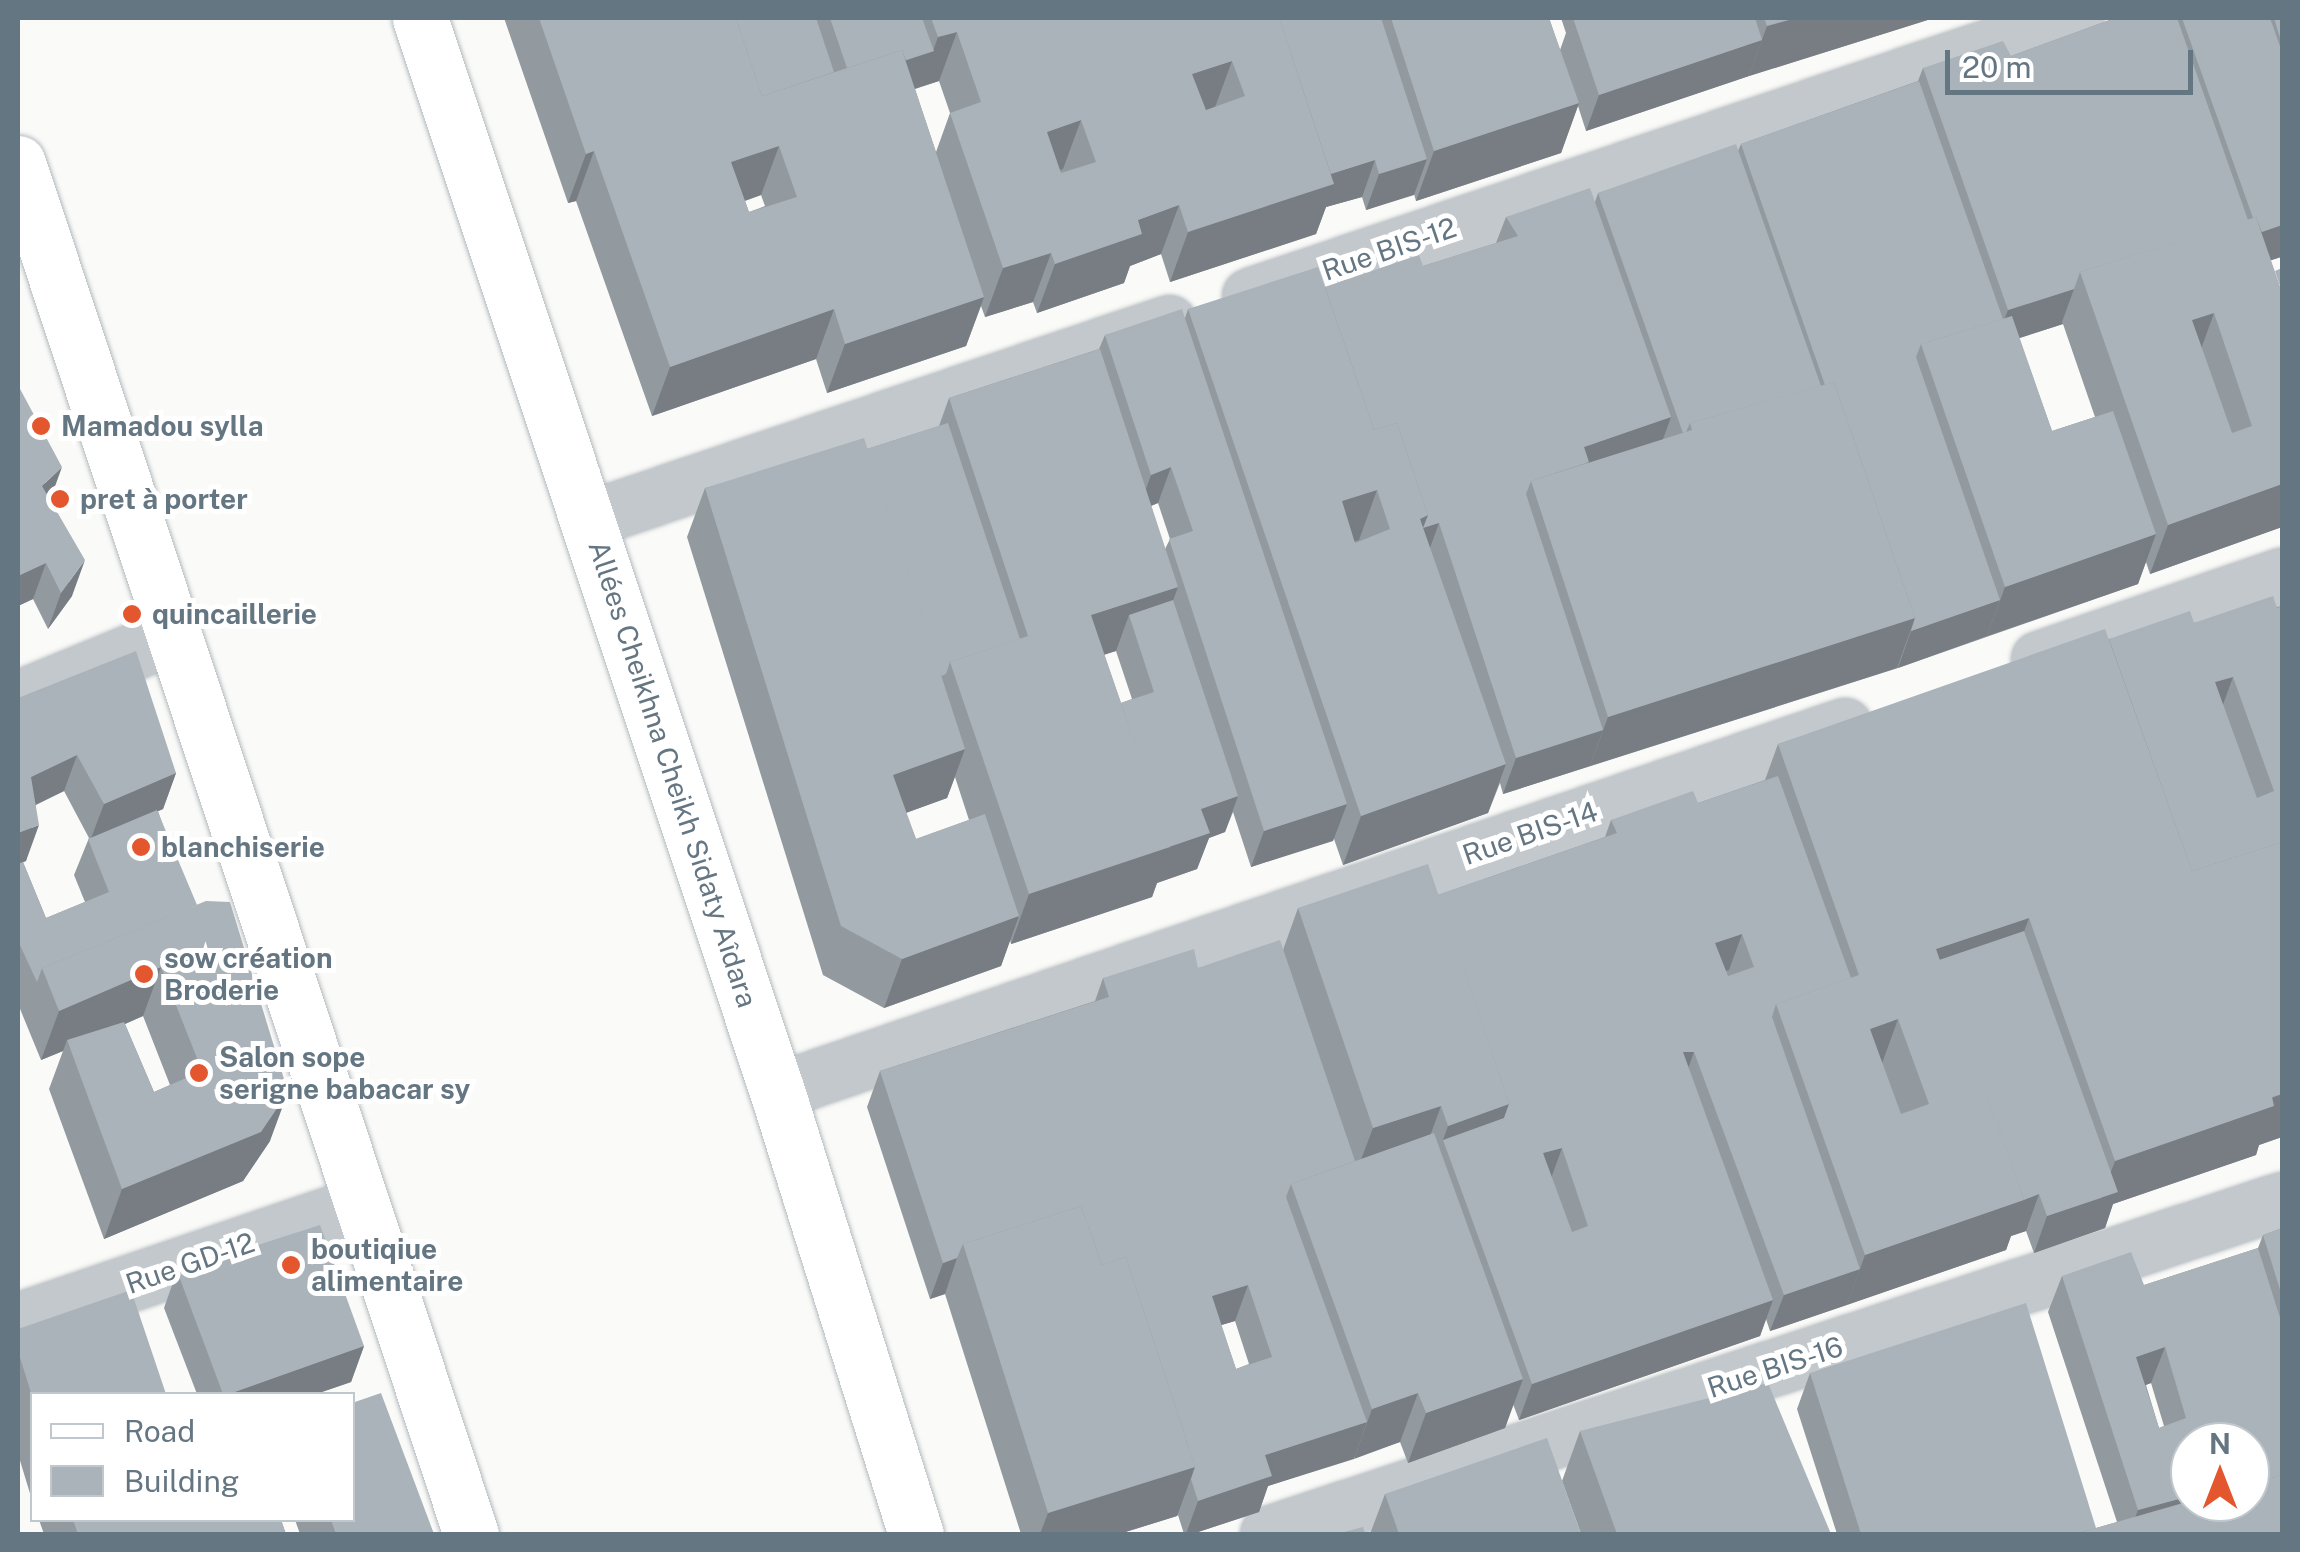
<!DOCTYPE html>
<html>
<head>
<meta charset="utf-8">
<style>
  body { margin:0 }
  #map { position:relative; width:2300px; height:1552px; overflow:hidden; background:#fafaf8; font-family:"Public Sans",sans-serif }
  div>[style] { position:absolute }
  .roads { filter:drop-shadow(0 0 2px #b3babf) drop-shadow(0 0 2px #b3babf) }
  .street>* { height:55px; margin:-27.5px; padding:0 27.5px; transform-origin:27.5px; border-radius:27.5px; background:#c3c8cc }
  .secondary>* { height:55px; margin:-27.5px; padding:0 27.5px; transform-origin:27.5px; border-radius:27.5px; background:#fff }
  .wall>* { inset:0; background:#929a9f }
  .shaded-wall>* { inset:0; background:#777d82 }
  .building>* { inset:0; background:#aab3b9 }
  .dots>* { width:28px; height:28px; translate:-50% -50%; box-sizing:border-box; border:5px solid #fff; border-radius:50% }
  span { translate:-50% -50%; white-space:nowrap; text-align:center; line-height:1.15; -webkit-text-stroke:10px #fff; paint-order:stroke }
  .street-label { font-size:28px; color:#657683 }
  .poi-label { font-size:28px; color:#657683; font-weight:700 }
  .left { translate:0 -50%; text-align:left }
  .frame { position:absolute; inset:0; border:20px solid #657683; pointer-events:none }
  .legend { position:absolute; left:30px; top:1392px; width:325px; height:130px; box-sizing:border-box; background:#fff; border:2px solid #c1c8cd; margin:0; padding:12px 18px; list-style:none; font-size:30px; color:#657683 }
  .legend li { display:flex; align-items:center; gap:20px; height:50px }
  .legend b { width:50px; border:2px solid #c1c8cd }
  .north { position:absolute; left:2170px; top:1422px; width:100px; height:100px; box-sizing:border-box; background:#fff; border:2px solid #c1c8cd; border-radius:50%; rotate:0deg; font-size:28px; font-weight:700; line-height:40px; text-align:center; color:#657683 }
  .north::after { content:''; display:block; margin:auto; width:35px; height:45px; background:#e4572e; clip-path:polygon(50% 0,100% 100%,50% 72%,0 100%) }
  .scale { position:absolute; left:1945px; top:50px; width:248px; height:45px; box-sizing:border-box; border:5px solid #657683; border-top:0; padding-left:12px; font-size:30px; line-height:35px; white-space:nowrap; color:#657683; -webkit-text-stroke:8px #fff; paint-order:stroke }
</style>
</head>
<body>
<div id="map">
  <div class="roads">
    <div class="street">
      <div style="left:1250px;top:296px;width:871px;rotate:-18.62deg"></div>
      <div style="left:589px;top:519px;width:612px;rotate:-18.67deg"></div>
      <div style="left:2039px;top:659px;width:257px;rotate:-18.9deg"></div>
      <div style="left:18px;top:699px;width:168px;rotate:-22.4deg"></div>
      <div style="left:777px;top:1091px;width:1128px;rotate:-18.88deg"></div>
      <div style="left:18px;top:1321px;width:363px;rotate:-18.8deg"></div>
      <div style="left:1268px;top:1534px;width:1068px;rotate:-18.23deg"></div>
    </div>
    <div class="secondary">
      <div style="left:420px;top:18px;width:1131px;rotate:71.6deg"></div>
      <div style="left:777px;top:1091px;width:464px;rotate:72.6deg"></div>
      <div style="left:18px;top:163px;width:1444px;rotate:71.72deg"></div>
    </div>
  </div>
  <div class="wall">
    <div style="clip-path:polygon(evenodd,504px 18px,1549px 18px,1560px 50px,1566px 33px,1561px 18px,1934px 18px,1749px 76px,1586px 131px,1578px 106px,1561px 153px,1416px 201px,1414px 194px,1366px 210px,1362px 197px,1326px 207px,1316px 234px,1170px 282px,1161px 254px,1130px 266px,1124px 283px,1037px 313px,1033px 302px,985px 317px,981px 306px,966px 346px,827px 393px,816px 359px,652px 416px,576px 201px,568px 203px,504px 18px,939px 81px,950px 113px,936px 152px,915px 89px,939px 81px,504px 18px,761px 195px,765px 206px,749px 212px,745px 201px,761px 195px)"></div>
    <div style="clip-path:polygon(evenodd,2115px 18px,2282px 18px,2282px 261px,2281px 257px,2271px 260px,2282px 527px,2150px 574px,2146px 562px,2138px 584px,1898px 668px,1503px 794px,1500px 783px,1488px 813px,1343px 865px,1334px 839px,1251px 867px,1233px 812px,1225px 832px,1209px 838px,1197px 869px,1157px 883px,1152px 897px,1011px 944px,1010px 940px,1001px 966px,884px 1008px,823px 975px,687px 537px,705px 488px,867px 449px,939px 426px,949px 398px,1099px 349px,1105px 335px,1185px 318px,1188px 309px,1325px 287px,1423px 266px,1496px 243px,1506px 217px,1595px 202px,1598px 193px,1738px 151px,1741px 144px,1918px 81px,1923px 68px,2011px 56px,2115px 18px,2063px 324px,2095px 417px,2052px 431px,2019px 338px,2063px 324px,2115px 18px,1158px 503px,1170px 539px,1165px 549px,1151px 506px,1158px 503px,2115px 18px,1116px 651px,1132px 699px,1121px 703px,1104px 654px,1116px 651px,2115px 18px,955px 777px,969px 820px,916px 839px,906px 813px,947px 798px,955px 777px)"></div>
    <div style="clip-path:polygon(18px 389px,50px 500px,72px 596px,48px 629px,33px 599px,18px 606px)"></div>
    <div style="clip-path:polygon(evenodd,2282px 606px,2282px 1137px,2259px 1145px,2256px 1155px,2113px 1204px,2105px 1228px,2034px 1253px,2026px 1231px,2011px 1236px,2006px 1250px,1770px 1331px,1766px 1319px,1760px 1336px,1519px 1420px,1513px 1404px,1505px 1428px,1408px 1463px,1400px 1442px,1268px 1486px,1259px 1512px,1192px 1534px,1184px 1534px,1178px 1515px,1177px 1516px,1119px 1534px,1021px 1534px,945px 1294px,930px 1299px,867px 1107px,880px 1071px,1095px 1001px,1103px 978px,1198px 968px,1283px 950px,1298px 908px,1438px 895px,1605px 837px,1611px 820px,1698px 803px,1765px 780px,1778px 744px,2109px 639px,2282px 606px,1235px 1321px,1249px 1364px,1236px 1369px,1221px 1325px,1235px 1321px)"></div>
    <div style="clip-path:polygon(evenodd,18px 698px,176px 773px,163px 809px,158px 811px,270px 1141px,243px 1181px,104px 1239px,49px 1089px,63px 1051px,41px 1060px,18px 1004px,18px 698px,64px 791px,89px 838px,74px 875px,85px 902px,46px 918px,23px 862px,26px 861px,36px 805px,64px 791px,18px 698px,143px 1016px,170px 1085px,154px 1092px,125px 1024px,143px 1016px)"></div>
    <div style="clip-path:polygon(evenodd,2282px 1228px,2282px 1534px,1837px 1534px,1797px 1409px,1810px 1373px,2096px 1528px,2117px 1522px,2048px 1312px,2062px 1276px,2144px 1285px,2258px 1248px,2263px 1235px,2282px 1228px,2151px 1383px,2164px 1426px,2159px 1428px,2146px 1385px,2151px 1383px,2282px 1228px,2250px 1442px,2250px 1502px,2190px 1502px,2250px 1442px)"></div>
    <div style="clip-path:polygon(177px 1271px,364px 1346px,351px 1382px,316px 1394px,197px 1394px,164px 1308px)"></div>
    <div style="clip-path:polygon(18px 1329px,32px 1394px,32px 1500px,18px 1454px)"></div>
    <div style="clip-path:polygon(1580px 1431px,1831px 1534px,1581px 1534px,1562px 1481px)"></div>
    <div style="clip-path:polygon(1385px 1494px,1581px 1534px,1370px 1534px)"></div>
    <div style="clip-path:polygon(39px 1520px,281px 1520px,286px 1534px,44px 1534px)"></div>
    <div style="clip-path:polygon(295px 1520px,352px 1520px,434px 1534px,300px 1534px)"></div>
  </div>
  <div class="shaded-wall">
    <div style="clip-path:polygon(1796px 18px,1934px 18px,1749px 76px,1767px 26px)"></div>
    <div style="clip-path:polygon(957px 32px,939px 81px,920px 87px,938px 37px)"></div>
    <div style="clip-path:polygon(1762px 40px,1749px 76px,1586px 131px,1599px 95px)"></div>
    <div style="clip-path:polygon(934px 51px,920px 87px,838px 116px,851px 79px)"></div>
    <div style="clip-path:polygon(1232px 61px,1214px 110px,1174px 124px,1192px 74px)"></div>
    <div style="clip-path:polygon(1579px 103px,1561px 153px,1416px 201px,1434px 151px)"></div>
    <div style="clip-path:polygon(1081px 120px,1063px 169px,1029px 181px,1047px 132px)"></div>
    <div style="clip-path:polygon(779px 146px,761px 195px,713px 212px,731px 162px)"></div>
    <div style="clip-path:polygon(594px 151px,576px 201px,568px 203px,586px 154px)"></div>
    <div style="clip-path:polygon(1427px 159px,1414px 195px,1366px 210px,1379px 174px)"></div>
    <div style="clip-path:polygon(1375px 160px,1362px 197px,1326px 207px,1316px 234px,1170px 282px,1188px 232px,1320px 177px)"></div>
    <div style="clip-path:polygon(1179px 205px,1161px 254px,1130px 266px,1124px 283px,1037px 313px,1055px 264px,1138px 220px)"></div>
    <div style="clip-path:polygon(2282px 225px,2281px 257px,2245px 269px,2258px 233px)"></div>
    <div style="clip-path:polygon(1051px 253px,1033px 302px,985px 317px,1003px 268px)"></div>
    <div style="clip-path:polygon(2074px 289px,2062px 322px,2063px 324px,2001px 344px,2000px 331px,2008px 310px)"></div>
    <div style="clip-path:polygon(984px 297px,966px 346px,827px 393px,845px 344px)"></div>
    <div style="clip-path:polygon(834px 309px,816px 359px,652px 416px,670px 367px)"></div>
    <div style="clip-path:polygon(2214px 313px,2196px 363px,2192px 320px)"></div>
    <div style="clip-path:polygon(1671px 417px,1658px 453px,1591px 477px,1584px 447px)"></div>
    <div style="clip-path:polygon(62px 467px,49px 503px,42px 486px)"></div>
    <div style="clip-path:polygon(1171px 467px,1158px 503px,1138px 511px,1151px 475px)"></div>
    <div style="clip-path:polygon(2282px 484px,2282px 527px,2150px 574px,2168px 525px)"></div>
    <div style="clip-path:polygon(1377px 490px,1359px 540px,1324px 551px,1342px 501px)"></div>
    <div style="clip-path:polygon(1428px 515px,1439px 523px,1426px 559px,1420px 519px)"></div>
    <div style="clip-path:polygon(2156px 534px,2138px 584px,1987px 636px,2005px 587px)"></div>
    <div style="clip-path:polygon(85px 560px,72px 596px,48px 629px,61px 593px)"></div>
    <div style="clip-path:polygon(46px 563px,33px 599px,18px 606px,18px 576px)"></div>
    <div style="clip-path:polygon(1178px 587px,1160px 636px,1129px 615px,1116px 651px,1073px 665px,1091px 615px)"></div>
    <div style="clip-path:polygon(2000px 600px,1987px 636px,1898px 668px,1911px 631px)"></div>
    <div style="clip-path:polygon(1915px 618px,1897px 668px,1590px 766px,1608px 717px)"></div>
    <div style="clip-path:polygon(2233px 677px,2220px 713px,2215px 682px)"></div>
    <div style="clip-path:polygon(1603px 730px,1590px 766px,1503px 794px,1516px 758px)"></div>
    <div style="clip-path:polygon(965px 749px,947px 798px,875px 824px,893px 775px)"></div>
    <div style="clip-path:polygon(77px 755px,64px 791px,18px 813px,31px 777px)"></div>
    <div style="clip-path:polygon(1506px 764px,1488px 813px,1343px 865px,1361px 816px)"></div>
    <div style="clip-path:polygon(176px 773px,163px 809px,90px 841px,104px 804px)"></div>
    <div style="clip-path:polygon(1238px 796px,1225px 832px,1209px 838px,1197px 869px,1157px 883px,1152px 897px,1011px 944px,1029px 894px,1201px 809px)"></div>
    <div style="clip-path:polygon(1347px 804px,1333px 841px,1251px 867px,1264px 831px)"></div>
    <div style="clip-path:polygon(39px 825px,26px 861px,18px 864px,18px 833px)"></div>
    <div style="clip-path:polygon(1019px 916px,1001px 966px,884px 1008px,902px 959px)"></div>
    <div style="clip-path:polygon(2029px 918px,2011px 967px,1941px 991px,1936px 949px)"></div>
    <div style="clip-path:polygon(1742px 934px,1729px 970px,1702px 979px,1715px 943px)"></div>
    <div style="clip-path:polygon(161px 967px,143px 1016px,70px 1048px,67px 1040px,63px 1051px,41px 1060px,59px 1011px)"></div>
    <div style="clip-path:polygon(1898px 1019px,1880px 1069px,1870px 1029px)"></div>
    <div style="clip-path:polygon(1683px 1052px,1694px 1052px,1681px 1088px)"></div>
    <div style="clip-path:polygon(288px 1092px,270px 1141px,243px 1181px,104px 1239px,122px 1189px)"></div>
    <div style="clip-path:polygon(2282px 1094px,2282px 1137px,2259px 1145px,2256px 1155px,2113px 1204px,2105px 1228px,2034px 1253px,2047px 1216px,2101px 1198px,2115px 1161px)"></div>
    <div style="clip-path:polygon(1509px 1104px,1491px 1154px,1443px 1140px,1448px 1126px)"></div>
    <div style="clip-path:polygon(1441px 1106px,1423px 1155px,1356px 1173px,1373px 1128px)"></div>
    <div style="clip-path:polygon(1562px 1148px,1549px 1184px,1543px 1153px)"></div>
    <div style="clip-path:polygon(2039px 1194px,2026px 1231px,2011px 1236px,2006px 1250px,1847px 1305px,1865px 1255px)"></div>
    <div style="clip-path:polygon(957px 1258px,945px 1294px,930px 1299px,943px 1263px)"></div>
    <div style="clip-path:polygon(1860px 1269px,1847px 1305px,1770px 1331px,1784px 1295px)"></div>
    <div style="clip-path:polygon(1248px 1285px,1235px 1321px,1198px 1332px,1212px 1296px)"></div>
    <div style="clip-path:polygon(1773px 1300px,1760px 1336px,1519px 1420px,1532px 1384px)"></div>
    <div style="clip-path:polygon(364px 1346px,351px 1382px,316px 1394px,229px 1394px)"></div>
    <div style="clip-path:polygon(2165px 1347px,2151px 1383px,2123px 1393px,2136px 1357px)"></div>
    <div style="clip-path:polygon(1523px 1379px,1505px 1428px,1408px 1463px,1426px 1413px)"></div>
    <div style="clip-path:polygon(1418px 1393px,1400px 1442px,1354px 1459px,1372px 1409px)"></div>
    <div style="clip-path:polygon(1367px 1422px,1354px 1459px,1268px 1486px,1259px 1512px,1192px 1534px,1186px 1534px,1198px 1501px,1265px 1455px)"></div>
    <div style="clip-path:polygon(1195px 1467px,1177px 1516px,1119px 1534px,1040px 1534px,1048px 1513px)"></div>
    <div style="clip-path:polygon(2190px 1496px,2190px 1502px,2129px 1534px,2138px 1510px)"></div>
  </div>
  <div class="building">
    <div style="clip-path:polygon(evenodd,539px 18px,736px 18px,762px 96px,902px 50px,984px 297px,845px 344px,834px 309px,670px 367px,594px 151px,586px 154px,539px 18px,779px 146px,797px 197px,749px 212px,731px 162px,779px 146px)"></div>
    <div style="clip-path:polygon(736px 18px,816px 18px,834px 72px,762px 96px)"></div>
    <div style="clip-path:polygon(830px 18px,922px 18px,934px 51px,906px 60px,902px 50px,847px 68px)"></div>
    <div style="clip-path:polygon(evenodd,931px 18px,1279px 18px,1334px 184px,1188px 232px,1179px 205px,1138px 220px,1142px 234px,1055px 264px,1051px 253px,1003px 268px,950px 113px,981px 102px,957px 32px,938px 37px,931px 18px,1232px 61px,1245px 96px,1206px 110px,1192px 74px,1232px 61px,931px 18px,1081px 120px,1096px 162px,1061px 173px,1047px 132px,1081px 120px)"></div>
    <div style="clip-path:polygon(1279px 18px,1381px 18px,1427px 159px,1379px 174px,1375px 160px,1331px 174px)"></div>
    <div style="clip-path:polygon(1391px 18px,1549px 18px,1579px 103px,1434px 151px)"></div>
    <div style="clip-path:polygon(1573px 18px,1755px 18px,1762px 40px,1599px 95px)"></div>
    <div style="clip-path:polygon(1764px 18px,1796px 18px,1767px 26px)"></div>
    <div style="clip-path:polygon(2115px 18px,2177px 18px,2248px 220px,2080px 272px,2074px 289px,2008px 310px,1923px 68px,2003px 41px,2011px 56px)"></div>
    <div style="clip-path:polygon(2182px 18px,2270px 18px,2282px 52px,2282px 225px,2262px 232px,2256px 217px,2253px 218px)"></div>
    <div style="clip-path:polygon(2274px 18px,2282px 18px,2282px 44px)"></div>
    <div style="clip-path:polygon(1919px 81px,2003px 319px,1921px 344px,1916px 357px,2000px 600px,1911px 631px,1915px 618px,1834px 382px,1825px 385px,1741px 144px)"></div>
    <div style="clip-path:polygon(1736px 144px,1821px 386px,1690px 423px,1686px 432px,1683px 433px,1598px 193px)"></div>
    <div style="clip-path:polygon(1590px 188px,1671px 417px,1584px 447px,1589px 462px,1531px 481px,1526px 494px,1603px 730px,1516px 758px,1439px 523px,1423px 528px,1428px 515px,1397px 423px,1374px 430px,1325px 287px,1419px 255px,1423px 266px,1518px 236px,1506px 217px)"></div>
    <div style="clip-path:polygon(evenodd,2256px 217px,2282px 292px,2282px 484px,2168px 525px,2080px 272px,2256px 217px,2214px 313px,2252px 426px,2232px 433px,2192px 320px,2214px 313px)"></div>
    <div style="clip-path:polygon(evenodd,1318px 267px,1374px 430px,1397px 423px,1428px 515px,1420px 519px,1506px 764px,1361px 816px,1188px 309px,1318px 267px,1377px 490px,1390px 529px,1355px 543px,1342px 501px,1377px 490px)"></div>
    <div style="clip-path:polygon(2282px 268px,2282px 292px,2275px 271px)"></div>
    <div style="clip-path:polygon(1182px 309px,1347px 804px,1264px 831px,1169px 539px,1193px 531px,1171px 467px,1151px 475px,1105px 335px)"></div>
    <div style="clip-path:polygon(2012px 316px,2052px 431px,2113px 411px,2156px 534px,2005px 587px,1921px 344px)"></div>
    <div style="clip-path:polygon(1100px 349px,1178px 587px,1091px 615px,1170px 847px,1029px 894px,950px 662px,1028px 636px,949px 398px)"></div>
    <div style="clip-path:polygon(1834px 382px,1915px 618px,1608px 717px,1531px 481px,1692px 430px,1690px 423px)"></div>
    <div style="clip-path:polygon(19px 387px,62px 467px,42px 486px,85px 560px,61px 593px,46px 563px,18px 576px,18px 389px)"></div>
    <div style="clip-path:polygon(948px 423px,1020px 639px,950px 662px,946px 674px,941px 676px,867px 449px)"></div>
    <div style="clip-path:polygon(864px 438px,965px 749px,893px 775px,916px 839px,985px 814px,1019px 916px,902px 959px,841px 926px,705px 488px)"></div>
    <div style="clip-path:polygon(evenodd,2273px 596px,2277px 608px,2282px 606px,2282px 842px,2192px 871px,2109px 639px,2190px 611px,2194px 623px,2273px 596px,2233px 677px,2274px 791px,2257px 798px,2215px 682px,2233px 677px)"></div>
    <div style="clip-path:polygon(1173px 600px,1238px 796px,1201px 809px,1210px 833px,1169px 847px,1121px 703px,1154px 692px,1129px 615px)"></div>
    <div style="clip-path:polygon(evenodd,2105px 629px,2192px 871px,2282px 842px,2282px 1094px,2272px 1097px,2274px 1106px,2115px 1161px,2029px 918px,1936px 949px,2024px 1200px,1865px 1255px,1776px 1004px,1859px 975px,1778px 744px,2105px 629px,1898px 1019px,1929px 1104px,1901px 1114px,1870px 1029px,1898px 1019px)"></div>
    <div style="clip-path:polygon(136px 651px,176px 773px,104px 804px,77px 755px,31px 777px,39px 825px,18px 833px,18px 698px)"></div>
    <div style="clip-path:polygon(evenodd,1778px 776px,1851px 978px,1776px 1004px,1772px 1017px,1860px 1269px,1784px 1295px,1694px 1052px,1683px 1052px,1773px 1300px,1532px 1384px,1443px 1140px,1504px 1118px,1509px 1104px,1438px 895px,1617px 833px,1611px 820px,1693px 791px,1698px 803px,1778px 776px,1742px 934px,1754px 967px,1728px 976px,1715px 943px,1742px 934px,1778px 776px,1562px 1148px,1588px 1226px,1572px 1232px,1543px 1153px,1562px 1148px)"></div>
    <div style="clip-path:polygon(157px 810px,197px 905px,42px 968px,37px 982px,19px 943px,18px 944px,18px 864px,23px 862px,46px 918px,109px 892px,88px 839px)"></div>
    <div style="clip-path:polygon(1428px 864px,1509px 1104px,1448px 1126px,1441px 1106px,1373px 1128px,1298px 908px)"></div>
    <div style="clip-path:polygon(206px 901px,230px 902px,288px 1092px,261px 1132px,122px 1189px,67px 1040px,124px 1022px,154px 1092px,202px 1071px,161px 967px,59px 1011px,42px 968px)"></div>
    <div style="clip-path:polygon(2024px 931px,2118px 1192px,2047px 1216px,2039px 1194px,2024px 1200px,1939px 960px)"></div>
    <div style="clip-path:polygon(evenodd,1280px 940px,1355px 1161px,1291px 1184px,1286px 1197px,1367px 1422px,1265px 1455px,1272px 1476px,1198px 1501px,1191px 1479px,1195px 1467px,1126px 1257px,1102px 1265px,1081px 1206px,963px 1244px,957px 1258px,943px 1263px,880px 1071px,1109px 997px,1103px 978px,1194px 949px,1198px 968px,1280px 940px,1248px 1285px,1272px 1357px,1236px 1369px,1212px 1296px,1248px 1285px)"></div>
    <div style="clip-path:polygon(1434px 1133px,1523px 1379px,1426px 1413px,1418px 1393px,1372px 1409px,1291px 1184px)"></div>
    <div style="clip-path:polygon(1081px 1206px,1102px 1265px,1126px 1257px,1195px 1467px,1048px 1513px,963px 1244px)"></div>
    <div style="clip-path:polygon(320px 1225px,364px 1346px,229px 1394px,223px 1394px,177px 1271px)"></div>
    <div style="clip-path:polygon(2282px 1228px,2282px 1296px,2263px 1235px)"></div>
    <div style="clip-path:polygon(evenodd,2258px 1248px,2282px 1324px,2282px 1475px,2250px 1484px,2250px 1442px,2190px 1442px,2190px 1496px,2138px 1510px,2062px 1276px,2131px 1252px,2144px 1285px,2258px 1248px,2165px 1347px,2186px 1418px,2159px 1428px,2136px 1357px,2165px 1347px)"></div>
    <div style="clip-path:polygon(131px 1290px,166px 1394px,32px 1394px,32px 1396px,18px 1351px,18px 1329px)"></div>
    <div style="clip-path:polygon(2026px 1303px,2096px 1528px,2074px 1534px,1861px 1534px,1810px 1373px)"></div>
    <div style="clip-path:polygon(1768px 1383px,1831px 1534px,1617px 1534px,1580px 1431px)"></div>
    <div style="clip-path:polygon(381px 1393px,434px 1534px,336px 1534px,331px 1520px,352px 1520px,352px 1403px)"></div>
    <div style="clip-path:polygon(1547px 1438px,1581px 1534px,1399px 1534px,1385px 1494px)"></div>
    <div style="clip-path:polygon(2282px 1475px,2282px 1534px,2075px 1534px,2190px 1501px,2250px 1502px,2250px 1484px)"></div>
    <div style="clip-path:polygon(73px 1520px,281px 1520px,286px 1534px,78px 1534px)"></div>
    <div style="clip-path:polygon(1363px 1527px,1365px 1534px,1337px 1534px)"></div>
  </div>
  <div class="dots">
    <div style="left:41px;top:426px;background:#e4572e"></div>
    <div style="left:60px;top:499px;background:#e4572e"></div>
    <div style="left:132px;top:614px;background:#e4572e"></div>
    <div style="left:141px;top:847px;background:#e4572e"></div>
    <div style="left:144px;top:974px;background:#e4572e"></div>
    <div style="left:199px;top:1073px;background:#e4572e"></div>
    <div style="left:291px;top:1265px;background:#e4572e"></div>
  </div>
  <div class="street-label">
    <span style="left:1389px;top:249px;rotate:-19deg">Rue BIS-12</span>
    <span style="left:673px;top:774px;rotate:72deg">Allées Cheikhna Cheikh Sidaty Aîdara</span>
    <span style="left:1530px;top:833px;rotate:-19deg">Rue BIS-14</span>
    <span style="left:190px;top:1263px;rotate:-19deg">Rue GD-12</span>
    <span style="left:1775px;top:1367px;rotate:-18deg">Rue BIS-16</span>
  </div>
  <div class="poi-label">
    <span class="left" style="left:61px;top:426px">Mamadou sylla</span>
    <span class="left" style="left:80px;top:499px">pret à porter</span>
    <span class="left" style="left:152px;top:614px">quincaillerie</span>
    <span class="left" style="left:161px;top:847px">blanchiserie</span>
    <span class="left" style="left:164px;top:974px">sow création<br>Broderie</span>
    <span class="left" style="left:219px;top:1073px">Salon sope<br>serigne babacar sy</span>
    <span class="left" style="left:311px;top:1265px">boutiqiue<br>alimentaire</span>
  </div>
  <div class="frame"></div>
  <ul class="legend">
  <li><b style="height:12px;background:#fff"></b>Road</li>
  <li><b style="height:28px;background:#aab3b9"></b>Building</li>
  </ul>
  <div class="north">N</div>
  <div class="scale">20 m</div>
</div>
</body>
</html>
